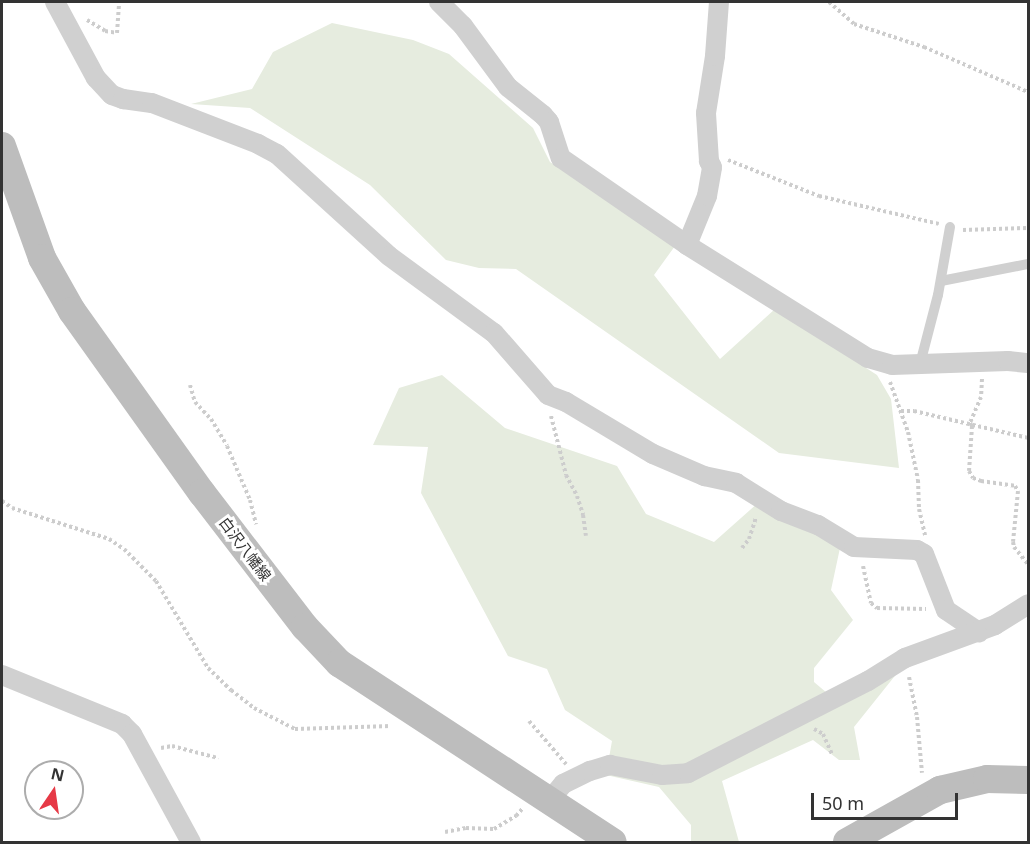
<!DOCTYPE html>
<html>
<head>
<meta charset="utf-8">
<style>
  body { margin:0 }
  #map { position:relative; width:1030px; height:844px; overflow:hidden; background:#fff; font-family:"Noto Sans","Noto Sans JP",sans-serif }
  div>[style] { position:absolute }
  .green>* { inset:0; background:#e6ecdf }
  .path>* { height:4px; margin-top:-2px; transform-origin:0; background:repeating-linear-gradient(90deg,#cdcdcd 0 3px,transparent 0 6px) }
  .service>* { height:10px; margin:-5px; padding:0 5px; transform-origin:5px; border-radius:5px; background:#d0d0d0 }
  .minor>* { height:20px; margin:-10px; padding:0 10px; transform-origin:10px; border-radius:10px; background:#d0d0d0 }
  .secondary>* { height:28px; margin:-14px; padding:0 14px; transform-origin:14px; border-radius:14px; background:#bdbdbd }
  span { translate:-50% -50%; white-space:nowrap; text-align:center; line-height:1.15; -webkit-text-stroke:6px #fff; paint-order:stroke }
  .street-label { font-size:15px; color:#333 }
  .frame { position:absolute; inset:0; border:3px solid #333; pointer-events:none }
  .north { position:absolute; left:24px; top:760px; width:60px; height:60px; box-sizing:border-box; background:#fff; border:2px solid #adadad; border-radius:50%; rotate:13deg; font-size:16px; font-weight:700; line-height:24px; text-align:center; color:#333 }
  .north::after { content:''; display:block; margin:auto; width:21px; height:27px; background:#e63946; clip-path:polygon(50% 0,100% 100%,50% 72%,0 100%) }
  .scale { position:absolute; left:811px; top:793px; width:147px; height:27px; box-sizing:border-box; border:3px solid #333; border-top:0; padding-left:8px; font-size:18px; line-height:21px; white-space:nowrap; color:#333; -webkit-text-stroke:4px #fff; paint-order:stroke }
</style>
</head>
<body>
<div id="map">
  <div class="green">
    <div style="clip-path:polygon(332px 23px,413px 40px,449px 54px,533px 128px,550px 162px,675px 246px,654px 275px,720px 359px,775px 309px,877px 375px,891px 399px,899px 468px,779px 453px,516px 269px,479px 268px,446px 260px,370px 185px,250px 108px,191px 104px,252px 89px,273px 52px)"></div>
    <div style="clip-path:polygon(442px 375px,505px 428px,617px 466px,646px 514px,714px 542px,759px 502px,840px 548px,831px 590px,853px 620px,814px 668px,814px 682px,840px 704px,898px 672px,854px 727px,860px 760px,839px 760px,813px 740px,722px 781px,739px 842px,691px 842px,691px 825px,659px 787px,606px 775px,612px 741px,565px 710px,547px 669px,508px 656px,421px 493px,428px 447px,373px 445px,399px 388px)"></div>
  </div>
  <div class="path">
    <div style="left:829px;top:2px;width:33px;rotate:41deg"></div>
    <div style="left:854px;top:24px;width:74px;rotate:18.2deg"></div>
    <div style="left:924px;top:47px;width:113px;rotate:23.4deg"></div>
    <div style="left:87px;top:20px;width:21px;rotate:31deg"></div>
    <div style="left:105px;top:31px;width:12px;rotate:9deg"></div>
    <div style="left:117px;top:33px;width:31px;rotate:-86deg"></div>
    <div style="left:728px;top:160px;width:98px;rotate:21.6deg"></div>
    <div style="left:819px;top:196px;width:123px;rotate:13.1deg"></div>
    <div style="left:963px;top:230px;width:65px;rotate:-1.8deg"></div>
    <div style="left:982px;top:379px;width:18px;rotate:93deg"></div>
    <div style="left:981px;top:397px;width:28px;rotate:113deg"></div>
    <div style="left:970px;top:423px;width:4px;rotate:56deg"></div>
    <div style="left:972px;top:426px;width:45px;rotate:93.8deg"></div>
    <div style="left:969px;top:471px;width:8px;rotate:60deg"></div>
    <div style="left:973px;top:478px;width:9px;rotate:21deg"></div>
    <div style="left:981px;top:481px;width:34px;rotate:8deg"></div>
    <div style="left:1015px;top:486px;width:6px;rotate:59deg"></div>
    <div style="left:1018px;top:491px;width:51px;rotate:95.6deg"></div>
    <div style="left:1013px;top:542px;width:5px;rotate:79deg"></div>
    <div style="left:1014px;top:547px;width:22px;rotate:51deg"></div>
    <div style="left:890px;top:382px;width:53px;rotate:70.2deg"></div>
    <div style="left:908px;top:432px;width:49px;rotate:78.2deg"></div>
    <div style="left:918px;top:480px;width:29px;rotate:88deg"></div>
    <div style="left:919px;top:509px;width:27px;rotate:77deg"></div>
    <div style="left:190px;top:385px;width:18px;rotate:74deg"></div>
    <div style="left:195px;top:402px;width:23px;rotate:47deg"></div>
    <div style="left:211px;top:419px;width:31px;rotate:59deg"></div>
    <div style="left:227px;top:446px;width:59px;rotate:66.9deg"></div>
    <div style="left:250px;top:500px;width:25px;rotate:76deg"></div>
    <div style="left:901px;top:411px;width:13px"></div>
    <div style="left:914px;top:411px;width:117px;rotate:13.3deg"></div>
    <div style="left:551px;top:416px;width:61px;rotate:75.7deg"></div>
    <div style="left:566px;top:475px;width:24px;rotate:62deg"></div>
    <div style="left:577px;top:496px;width:20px;rotate:72deg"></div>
    <div style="left:583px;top:515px;width:21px;rotate:82deg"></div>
    <div style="left:2px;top:501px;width:12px;rotate:35deg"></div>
    <div style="left:12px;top:508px;width:102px;rotate:17.7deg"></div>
    <div style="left:109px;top:539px;width:18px;rotate:34deg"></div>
    <div style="left:124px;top:549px;width:45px;rotate:45deg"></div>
    <div style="left:156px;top:581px;width:101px;rotate:59.1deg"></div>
    <div style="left:208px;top:668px;width:32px;rotate:44deg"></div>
    <div style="left:231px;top:690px;width:29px;rotate:38deg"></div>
    <div style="left:254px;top:708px;width:46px;rotate:27.1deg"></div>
    <div style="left:295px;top:729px;width:96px;rotate:-1.8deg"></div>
    <div style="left:742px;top:548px;width:11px;rotate:-52deg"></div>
    <div style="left:749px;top:539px;width:23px;rotate:-72deg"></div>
    <div style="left:863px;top:566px;width:38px;rotate:78deg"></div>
    <div style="left:871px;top:603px;width:8px;rotate:40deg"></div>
    <div style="left:877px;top:608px;width:49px;rotate:1.2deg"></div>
    <div style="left:909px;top:677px;width:41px;rotate:78.7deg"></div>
    <div style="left:917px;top:717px;width:56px;rotate:84.9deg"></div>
    <div style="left:529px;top:721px;width:57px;rotate:49.3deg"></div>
    <div style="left:814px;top:729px;width:10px;rotate:29deg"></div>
    <div style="left:823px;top:734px;width:22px;rotate:66deg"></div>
    <div style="left:161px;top:748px;width:11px;rotate:-10deg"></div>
    <div style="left:172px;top:746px;width:48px;rotate:14.6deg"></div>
    <div style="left:445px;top:832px;width:21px;rotate:-11deg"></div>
    <div style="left:466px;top:828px;width:28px;rotate:2deg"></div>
    <div style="left:494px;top:829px;width:26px;rotate:-31deg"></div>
    <div style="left:516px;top:816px;width:11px;rotate:-49deg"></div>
  </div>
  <div class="service">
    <div style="left:941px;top:281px;width:89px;rotate:-11.1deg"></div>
    <div style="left:920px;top:364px;width:71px;rotate:-75.4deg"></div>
    <div style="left:938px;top:295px;width:69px;rotate:-80deg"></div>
  </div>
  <div class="minor">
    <div style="left:55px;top:2px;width:86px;rotate:61.7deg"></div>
    <div style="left:96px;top:78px;width:23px;rotate:47deg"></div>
    <div style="left:112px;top:95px;width:12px;rotate:20deg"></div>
    <div style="left:123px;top:99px;width:29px;rotate:8deg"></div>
    <div style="left:152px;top:103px;width:114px;rotate:21.1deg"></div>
    <div style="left:258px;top:144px;width:21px;rotate:28deg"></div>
    <div style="left:277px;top:154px;width:151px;rotate:42.3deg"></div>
    <div style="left:389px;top:256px;width:130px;rotate:36.3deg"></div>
    <div style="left:494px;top:333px;width:82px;rotate:48.9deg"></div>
    <div style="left:548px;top:395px;width:19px;rotate:21deg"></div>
    <div style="left:566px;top:402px;width:101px;rotate:30.9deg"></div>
    <div style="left:653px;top:454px;width:56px;rotate:23.3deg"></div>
    <div style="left:704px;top:476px;width:33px;rotate:12deg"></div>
    <div style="left:736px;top:483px;width:53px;rotate:31.9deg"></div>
    <div style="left:781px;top:511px;width:40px;rotate:21deg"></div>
    <div style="left:818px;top:525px;width:42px;rotate:31.4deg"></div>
    <div style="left:854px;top:547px;width:63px;rotate:2.7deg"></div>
    <div style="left:917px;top:550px;width:8px;rotate:30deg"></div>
    <div style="left:924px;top:554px;width:60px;rotate:68.6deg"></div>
    <div style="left:946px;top:610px;width:40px;rotate:34deg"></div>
    <div style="left:439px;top:2px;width:34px;rotate:45deg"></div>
    <div style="left:463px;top:26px;width:76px;rotate:53.6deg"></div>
    <div style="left:508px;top:87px;width:45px;rotate:38.7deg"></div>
    <div style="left:543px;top:115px;width:9px;rotate:49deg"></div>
    <div style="left:549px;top:122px;width:38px;rotate:72deg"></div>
    <div style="left:561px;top:158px;width:153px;rotate:34.6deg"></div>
    <div style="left:687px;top:245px;width:213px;rotate:32deg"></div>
    <div style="left:868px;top:358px;width:25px;rotate:16deg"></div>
    <div style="left:892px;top:365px;width:116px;rotate:-2deg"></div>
    <div style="left:1008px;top:361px;width:20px;rotate:6deg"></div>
    <div style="left:687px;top:245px;width:53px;rotate:-67.8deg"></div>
    <div style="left:707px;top:196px;width:29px;rotate:-80deg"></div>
    <div style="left:712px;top:167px;width:7px;rotate:-117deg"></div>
    <div style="left:709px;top:161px;width:48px;rotate:-93.6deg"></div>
    <div style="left:706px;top:113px;width:58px;rotate:-81deg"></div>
    <div style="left:715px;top:56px;width:54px;rotate:-85.8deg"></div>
    <div style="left:2px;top:675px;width:130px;rotate:22.2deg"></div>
    <div style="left:122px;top:724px;width:14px;rotate:45deg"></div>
    <div style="left:132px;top:734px;width:123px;rotate:61.4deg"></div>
    <div style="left:550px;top:800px;width:21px;rotate:-51deg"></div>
    <div style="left:563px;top:784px;width:30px;rotate:-26deg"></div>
    <div style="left:590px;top:771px;width:21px;rotate:-17deg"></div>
    <div style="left:610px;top:765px;width:53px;rotate:10.9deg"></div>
    <div style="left:662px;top:775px;width:26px;rotate:-4deg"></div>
    <div style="left:688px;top:773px;width:202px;rotate:-27.1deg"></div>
    <div style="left:868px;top:681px;width:44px;rotate:-31.9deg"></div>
    <div style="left:905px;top:658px;width:96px;rotate:-20.1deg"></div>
    <div style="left:995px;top:625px;width:39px;rotate:-32deg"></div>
  </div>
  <div class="secondary">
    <div style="left:2px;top:146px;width:119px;rotate:70.3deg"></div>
    <div style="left:42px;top:258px;width:61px;rotate:60.5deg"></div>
    <div style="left:72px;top:311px;width:224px;rotate:54.5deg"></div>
    <div style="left:202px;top:493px;width:169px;rotate:52.5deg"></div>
    <div style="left:305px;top:627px;width:50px;rotate:46.6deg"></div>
    <div style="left:339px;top:663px;width:327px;rotate:33.2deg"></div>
    <div style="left:847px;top:842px;width:107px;rotate:-29.2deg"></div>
    <div style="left:940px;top:790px;width:48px;rotate:-13.2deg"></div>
    <div style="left:987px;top:779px;width:41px;rotate:1.4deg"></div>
  </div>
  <div class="street-label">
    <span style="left:245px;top:549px;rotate:53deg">白沢八幡線</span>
  </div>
  <div class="frame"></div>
  <div class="north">N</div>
  <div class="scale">50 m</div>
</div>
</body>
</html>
